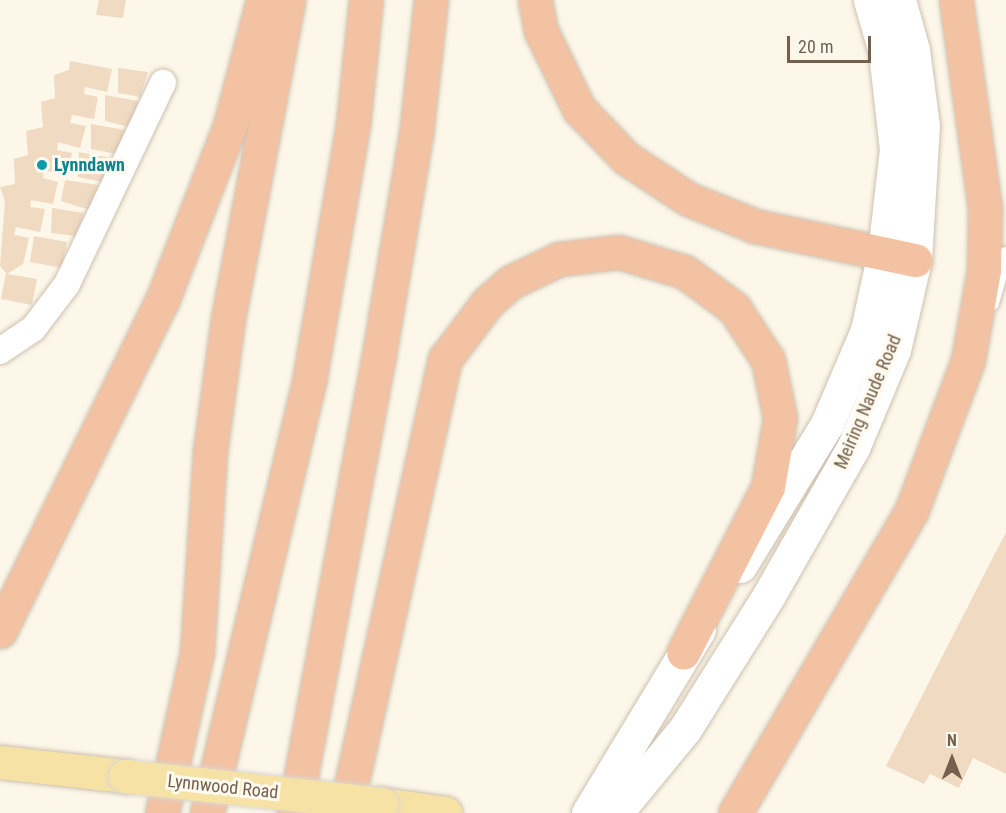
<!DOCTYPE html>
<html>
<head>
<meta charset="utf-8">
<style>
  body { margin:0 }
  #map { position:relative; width:1006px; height:813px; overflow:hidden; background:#fcf7e9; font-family:"Roboto Condensed",sans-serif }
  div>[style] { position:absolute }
  .building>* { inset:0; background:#f0dac2 }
  .roads { filter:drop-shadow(0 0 2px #cec0af) drop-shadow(0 0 2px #cec0af) }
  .lane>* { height:14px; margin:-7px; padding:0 7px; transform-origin:7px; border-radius:7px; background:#fff }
  .street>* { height:26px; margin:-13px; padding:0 13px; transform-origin:13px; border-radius:13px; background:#fff }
  .secondary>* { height:33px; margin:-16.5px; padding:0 16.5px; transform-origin:16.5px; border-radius:16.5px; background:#fff }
  .primary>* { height:33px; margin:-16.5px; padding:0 16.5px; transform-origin:16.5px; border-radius:16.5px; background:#f7e2a5 }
  .highway>* { height:33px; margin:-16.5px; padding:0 16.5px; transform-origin:16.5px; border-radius:16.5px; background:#f3c2a3 }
  .bridges { filter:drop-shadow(0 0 2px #dbd6d1) drop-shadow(0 0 2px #dbd6d1) }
  .primary-bridge>* { height:33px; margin:-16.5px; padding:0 16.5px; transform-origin:16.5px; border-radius:16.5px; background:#f7e2a5 }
  .dots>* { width:16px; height:16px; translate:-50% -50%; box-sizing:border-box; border:3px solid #fefaef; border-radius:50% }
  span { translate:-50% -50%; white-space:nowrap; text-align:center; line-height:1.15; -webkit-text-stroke:6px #fefaef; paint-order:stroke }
  .culture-label { font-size:18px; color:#0d838f; font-weight:700 }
  .left { translate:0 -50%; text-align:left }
  .street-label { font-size:18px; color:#75604d }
  .north { position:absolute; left:922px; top:729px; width:60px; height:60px; -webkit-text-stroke:4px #fefaef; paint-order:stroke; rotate:0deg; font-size:16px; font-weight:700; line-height:24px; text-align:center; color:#75604d }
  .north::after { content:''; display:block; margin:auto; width:21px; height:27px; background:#75604d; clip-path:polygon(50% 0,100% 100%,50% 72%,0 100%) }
  .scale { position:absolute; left:787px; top:36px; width:84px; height:27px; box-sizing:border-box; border:3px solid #75604d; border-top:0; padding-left:8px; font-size:18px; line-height:21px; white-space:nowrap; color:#75604d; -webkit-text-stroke:4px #fefaef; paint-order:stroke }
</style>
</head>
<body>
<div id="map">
  <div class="building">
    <div style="clip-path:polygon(99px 0,126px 0,123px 18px,96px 15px)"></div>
    <div style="clip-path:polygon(70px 61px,112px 69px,107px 92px,85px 87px,84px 94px,98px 97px,94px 119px,72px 115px,70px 123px,86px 126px,80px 148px,58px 142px,57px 150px,72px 153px,67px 176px,44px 170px,43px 178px,58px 182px,53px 204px,31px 200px,30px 207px,45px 209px,40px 232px,16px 227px,14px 235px,29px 238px,23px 264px,7px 274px,37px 279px,32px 305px,1px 299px,6px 273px,0 266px,5px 201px,0 187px,15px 184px,14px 159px,28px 155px,26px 131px,43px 127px,41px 102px,55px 98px,54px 75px,69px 70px)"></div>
    <div style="clip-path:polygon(118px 68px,148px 72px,140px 97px,118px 93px)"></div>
    <div style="clip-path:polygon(105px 95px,138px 101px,130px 127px,105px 121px)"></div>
    <div style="clip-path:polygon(91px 124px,125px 130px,117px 154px,91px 149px)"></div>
    <div style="clip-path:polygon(79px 152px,111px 158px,103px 182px,78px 177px)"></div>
    <div style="clip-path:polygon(65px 180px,98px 185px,90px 210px,61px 201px)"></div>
    <div style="clip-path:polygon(52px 208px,84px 213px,76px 236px,51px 233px)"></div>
    <div style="clip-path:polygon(34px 236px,67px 242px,62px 268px,30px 262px)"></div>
    <div style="clip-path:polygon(1006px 532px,1006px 774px,973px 758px,959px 788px,930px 774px,924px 784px,886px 766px)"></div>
  </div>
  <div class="roads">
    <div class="lane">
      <div style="left:992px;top:303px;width:51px;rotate:-74.1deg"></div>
    </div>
    <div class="street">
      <div style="left:0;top:351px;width:40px;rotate:-34deg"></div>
      <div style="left:33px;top:329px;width:56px;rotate:-52.9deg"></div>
      <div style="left:67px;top:284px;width:223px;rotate:-64.5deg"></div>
    </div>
    <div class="secondary">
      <div style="left:740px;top:566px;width:167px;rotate:-58.5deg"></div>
      <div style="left:827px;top:424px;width:102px;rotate:-66.9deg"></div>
      <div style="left:867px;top:330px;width:79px;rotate:-77.6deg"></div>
      <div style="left:884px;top:253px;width:104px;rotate:-83.4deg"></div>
      <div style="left:896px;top:150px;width:99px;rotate:-96.4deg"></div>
      <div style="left:885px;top:52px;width:54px;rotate:-106.1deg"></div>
      <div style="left:588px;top:813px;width:214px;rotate:-58.8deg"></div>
      <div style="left:616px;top:813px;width:109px;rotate:-50.6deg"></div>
      <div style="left:685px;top:729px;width:158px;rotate:-57.9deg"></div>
      <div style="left:769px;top:595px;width:169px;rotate:-60.3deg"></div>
      <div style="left:853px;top:448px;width:106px;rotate:-67.3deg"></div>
      <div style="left:894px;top:350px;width:92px;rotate:-76.9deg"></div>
      <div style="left:915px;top:260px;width:134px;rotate:-86.6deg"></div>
      <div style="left:923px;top:126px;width:77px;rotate:-97.5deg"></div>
      <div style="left:913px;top:50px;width:52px;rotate:-105.6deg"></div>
    </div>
    <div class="primary">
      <div style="left:0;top:762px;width:126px;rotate:6.4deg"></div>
      <div style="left:381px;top:804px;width:65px;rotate:8deg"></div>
    </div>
    <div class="highway">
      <div style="left:535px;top:0;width:32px;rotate:79deg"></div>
      <div style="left:541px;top:31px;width:87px;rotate:64deg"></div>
      <div style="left:579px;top:109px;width:68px;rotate:46.2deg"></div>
      <div style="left:626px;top:158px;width:74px;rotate:33.5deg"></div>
      <div style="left:688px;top:199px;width:72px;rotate:21.9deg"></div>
      <div style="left:755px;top:226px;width:164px;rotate:12deg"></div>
      <div style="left:0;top:631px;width:368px;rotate:-63.9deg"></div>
      <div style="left:162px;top:301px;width:188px;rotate:-68.8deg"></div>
      <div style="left:230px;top:126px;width:130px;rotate:-75.3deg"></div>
      <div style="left:162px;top:813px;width:164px;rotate:-77.7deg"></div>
      <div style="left:197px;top:653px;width:201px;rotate:-86.3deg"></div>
      <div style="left:210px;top:452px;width:134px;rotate:-82.3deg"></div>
      <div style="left:228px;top:319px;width:325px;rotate:-79.3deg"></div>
      <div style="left:207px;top:813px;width:449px;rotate:-76.7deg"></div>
      <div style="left:310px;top:376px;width:255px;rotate:-80.3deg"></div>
      <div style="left:353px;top:125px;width:126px;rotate:-84.1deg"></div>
      <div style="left:294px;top:813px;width:460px;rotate:-79.5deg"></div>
      <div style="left:378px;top:361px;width:229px;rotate:-80.5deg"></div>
      <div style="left:416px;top:135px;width:136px;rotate:-83.7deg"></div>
      <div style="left:345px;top:813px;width:465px;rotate:-77.6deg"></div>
      <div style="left:445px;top:359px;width:71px;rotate:-53deg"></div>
      <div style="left:488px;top:302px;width:30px;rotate:-41deg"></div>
      <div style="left:511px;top:282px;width:53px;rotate:-25.6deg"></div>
      <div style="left:559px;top:259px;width:60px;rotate:-6.7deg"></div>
      <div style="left:619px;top:252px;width:69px;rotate:16.9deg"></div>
      <div style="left:685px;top:272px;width:61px;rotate:36.3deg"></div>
      <div style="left:734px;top:308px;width:62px;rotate:56.8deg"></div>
      <div style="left:768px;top:360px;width:59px;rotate:78.3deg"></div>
      <div style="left:780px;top:418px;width:70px;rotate:99.9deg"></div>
      <div style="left:768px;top:487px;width:186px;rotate:117.1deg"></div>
      <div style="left:735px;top:813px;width:349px;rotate:-59.7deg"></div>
      <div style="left:911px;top:512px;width:162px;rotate:-69.4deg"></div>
      <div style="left:968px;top:360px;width:91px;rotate:-79.9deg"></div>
      <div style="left:984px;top:270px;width:61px;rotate:-89.1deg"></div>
      <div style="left:985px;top:209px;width:211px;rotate:-97.9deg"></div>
    </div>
  </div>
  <div class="bridges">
    <div class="primary-bridge">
      <div style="left:125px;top:776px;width:258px;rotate:6.2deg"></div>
    </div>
  </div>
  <div class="dots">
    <div style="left:42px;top:165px;background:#0f9aa8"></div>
  </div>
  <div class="culture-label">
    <span class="left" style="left:54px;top:165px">Lynndawn</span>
  </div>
  <div class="street-label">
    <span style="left:868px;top:402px;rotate:-67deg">Meiring Naude Road</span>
    <span style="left:223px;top:787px;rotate:6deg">Lynnwood Road</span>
  </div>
  <div class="north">N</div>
  <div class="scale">20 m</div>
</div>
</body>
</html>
